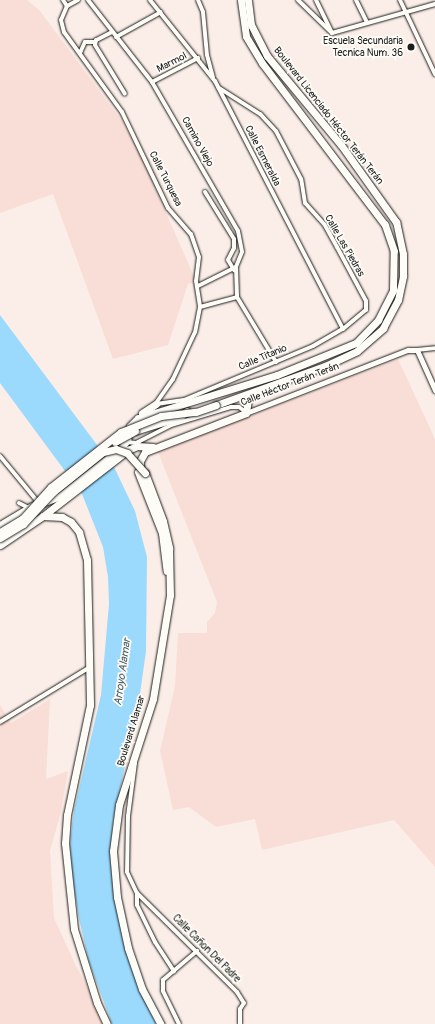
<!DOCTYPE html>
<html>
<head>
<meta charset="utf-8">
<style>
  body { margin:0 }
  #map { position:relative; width:435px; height:1024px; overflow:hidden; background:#fbeee8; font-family:Pangolin,sans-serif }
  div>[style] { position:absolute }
  .built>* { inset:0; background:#f8ded6 }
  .water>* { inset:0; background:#9bdafd }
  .roads { filter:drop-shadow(0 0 1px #1c1c1c) drop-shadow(0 0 1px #1c1c1c) }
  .minor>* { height:4px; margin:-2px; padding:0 2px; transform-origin:2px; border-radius:2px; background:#fdfcf7 }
  .tertiary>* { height:5px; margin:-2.5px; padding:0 2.5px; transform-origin:2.5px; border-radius:2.5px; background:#fdfcf7 }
  .primary>* { height:7px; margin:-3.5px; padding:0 3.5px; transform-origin:3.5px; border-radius:3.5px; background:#fdfcf7 }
  .trunk>* { height:7px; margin:-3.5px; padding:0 3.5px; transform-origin:3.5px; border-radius:3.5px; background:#fdfcf7 }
  .bridges { filter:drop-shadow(0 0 1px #1c1c1c) drop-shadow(0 0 1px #1c1c1c) }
  .primary-bridge>* { height:7px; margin:-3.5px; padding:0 3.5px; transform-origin:3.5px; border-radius:3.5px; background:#fdfcf7 }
  .trunk-bridge>* { height:7px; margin:-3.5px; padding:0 3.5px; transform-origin:3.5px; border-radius:3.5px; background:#fdfcf7 }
  .dots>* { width:11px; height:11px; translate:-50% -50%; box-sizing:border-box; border:2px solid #fdfcf7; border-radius:50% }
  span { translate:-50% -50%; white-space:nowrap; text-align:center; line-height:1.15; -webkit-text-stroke:3.5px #fdfcf7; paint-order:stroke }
  .poi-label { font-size:10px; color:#1c1c1c }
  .right { translate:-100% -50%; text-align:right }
  .street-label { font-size:10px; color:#1c1c1c }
  .water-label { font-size:11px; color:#485e6b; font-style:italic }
</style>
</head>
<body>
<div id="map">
  <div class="built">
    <div style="clip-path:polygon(0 0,27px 0,40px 11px,120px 118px,142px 158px,196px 281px,188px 284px,168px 345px,113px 359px,53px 194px,0 213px)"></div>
    <div style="clip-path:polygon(398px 359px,435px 439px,435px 867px,394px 820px,262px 850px,255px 819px,216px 827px,189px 807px,173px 810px,160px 751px,175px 686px,178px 633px,207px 633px,207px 622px,215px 613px,217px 602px,158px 452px)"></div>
    <div style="clip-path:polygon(50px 699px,46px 779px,68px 771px,61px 812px,50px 851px,54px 918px,75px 964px,108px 1024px,0 1024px,0 705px,11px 723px)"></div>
  </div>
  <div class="water">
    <div style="clip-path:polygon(0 315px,115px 469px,135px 511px,147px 557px,146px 651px,139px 701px,113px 822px,111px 847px,112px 871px,141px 993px,156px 1024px,112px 1024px,89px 962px,79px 919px,71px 870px,70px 844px,74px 810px,101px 695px,109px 604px,108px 577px,103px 547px,82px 494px,0 383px)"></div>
  </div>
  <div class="roads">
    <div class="minor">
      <div style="left:63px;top:0;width:7px;rotate:56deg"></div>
      <div style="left:78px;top:0;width:13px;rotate:151deg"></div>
      <div style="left:67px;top:6px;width:15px;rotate:113deg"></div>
      <div style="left:61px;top:20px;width:12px;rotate:76deg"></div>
      <div style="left:64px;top:32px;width:99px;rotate:54.1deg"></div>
      <div style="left:122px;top:112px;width:106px;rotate:64.4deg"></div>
      <div style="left:168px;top:208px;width:35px;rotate:49deg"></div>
      <div style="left:191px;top:234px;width:24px;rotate:71deg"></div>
      <div style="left:199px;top:257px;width:24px;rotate:97deg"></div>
      <div style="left:196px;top:281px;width:26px;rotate:81deg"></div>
      <div style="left:200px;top:307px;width:25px;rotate:101deg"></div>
      <div style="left:195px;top:332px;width:52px;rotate:115.1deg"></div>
      <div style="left:173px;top:379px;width:32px;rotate:125deg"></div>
      <div style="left:88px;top:0;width:104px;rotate:52deg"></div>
      <div style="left:152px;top:82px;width:172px;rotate:60deg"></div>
      <div style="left:238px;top:231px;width:21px;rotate:79deg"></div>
      <div style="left:242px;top:252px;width:16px;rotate:112deg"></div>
      <div style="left:236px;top:267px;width:42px;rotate:153.4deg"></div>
      <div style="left:150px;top:0;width:104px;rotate:51.3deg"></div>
      <div style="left:215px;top:81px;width:279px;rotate:62.7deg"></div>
      <div style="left:198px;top:0;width:13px;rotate:67deg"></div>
      <div style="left:203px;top:12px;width:43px;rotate:84.7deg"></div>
      <div style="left:207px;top:55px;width:23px;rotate:75deg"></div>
      <div style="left:298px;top:0;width:47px;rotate:44.1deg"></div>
      <div style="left:316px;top:0;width:37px;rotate:64deg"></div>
      <div style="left:356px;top:0;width:25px;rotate:64deg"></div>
      <div style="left:400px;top:0;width:82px;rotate:64.7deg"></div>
      <div style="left:112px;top:32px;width:18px;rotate:153deg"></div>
      <div style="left:96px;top:40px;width:5px;rotate:101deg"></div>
      <div style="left:95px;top:45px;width:57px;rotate:58.5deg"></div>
      <div style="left:332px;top:33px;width:107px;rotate:-15.7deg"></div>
      <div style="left:116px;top:37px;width:51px;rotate:-29.1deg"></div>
      <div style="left:80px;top:53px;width:12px;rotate:-66deg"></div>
      <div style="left:85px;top:42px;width:10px"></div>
      <div style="left:152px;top:82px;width:52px;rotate:-27.6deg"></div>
      <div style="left:205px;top:192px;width:55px;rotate:58.3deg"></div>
      <div style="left:234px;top:239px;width:9px;rotate:90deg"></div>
      <div style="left:234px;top:248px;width:13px;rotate:117deg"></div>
      <div style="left:228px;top:260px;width:12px;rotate:59deg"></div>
      <div style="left:236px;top:267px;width:30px;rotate:88deg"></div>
      <div style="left:237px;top:297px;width:76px;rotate:59deg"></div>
      <div style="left:200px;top:307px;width:38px;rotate:-15deg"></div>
      <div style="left:417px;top:350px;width:18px;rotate:-6deg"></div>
      <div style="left:156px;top:404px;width:28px;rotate:-8deg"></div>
      <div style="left:184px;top:400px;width:140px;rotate:-22.7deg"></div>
      <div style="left:313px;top:346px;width:34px;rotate:-30deg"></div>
      <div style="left:343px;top:329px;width:30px;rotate:-40deg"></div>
      <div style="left:366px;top:310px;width:9px;rotate:-90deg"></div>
      <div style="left:366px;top:301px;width:61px;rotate:-118.2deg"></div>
      <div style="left:337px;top:247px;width:26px;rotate:-119deg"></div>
      <div style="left:324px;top:224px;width:28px;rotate:-132deg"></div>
      <div style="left:305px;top:203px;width:24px;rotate:-99deg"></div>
      <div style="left:301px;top:179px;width:54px;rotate:-117.5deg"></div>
      <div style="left:276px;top:131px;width:23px;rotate:-133deg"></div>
      <div style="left:260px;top:114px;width:49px;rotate:-147.6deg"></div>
      <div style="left:126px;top:442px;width:10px;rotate:6deg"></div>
      <div style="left:136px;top:443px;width:39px;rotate:-27deg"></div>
      <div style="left:171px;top:425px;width:63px;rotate:-16.7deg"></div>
      <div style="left:231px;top:407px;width:8px"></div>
      <div style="left:239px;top:407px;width:9px;rotate:36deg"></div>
      <div style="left:0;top:456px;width:60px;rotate:50.4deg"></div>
      <div style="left:19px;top:503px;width:11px;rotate:27deg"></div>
      <div style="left:0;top:722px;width:105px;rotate:-31.4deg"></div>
      <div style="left:135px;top:763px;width:53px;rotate:97.5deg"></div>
      <div style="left:128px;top:816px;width:56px;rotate:91deg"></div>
      <div style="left:127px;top:872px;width:23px;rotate:65deg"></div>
      <div style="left:137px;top:893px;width:12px;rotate:90deg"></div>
      <div style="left:137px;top:905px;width:41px;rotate:64.1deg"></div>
      <div style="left:155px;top:942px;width:35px;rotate:57deg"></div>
      <div style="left:137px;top:893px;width:141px;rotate:44.7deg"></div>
      <div style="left:237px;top:992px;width:13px;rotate:58deg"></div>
      <div style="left:244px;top:1003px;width:7px;rotate:124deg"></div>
      <div style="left:240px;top:1009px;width:15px;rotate:90deg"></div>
      <div style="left:179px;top:1024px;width:37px;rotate:-116deg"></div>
      <div style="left:163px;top:991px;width:11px;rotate:-90deg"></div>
      <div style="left:163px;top:980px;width:45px;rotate:-40.5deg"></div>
    </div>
    <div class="tertiary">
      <div style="left:246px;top:413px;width:174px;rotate:-21.3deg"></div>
      <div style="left:408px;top:350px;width:9px"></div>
      <div style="left:417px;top:350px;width:44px;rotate:65.8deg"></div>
    </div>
    <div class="primary">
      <div style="left:216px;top:405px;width:116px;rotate:-19.7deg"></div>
      <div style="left:325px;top:366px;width:35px;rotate:-25deg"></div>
      <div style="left:357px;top:351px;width:35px;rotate:-41deg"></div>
      <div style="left:383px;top:328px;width:32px;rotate:-62deg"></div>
      <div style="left:398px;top:300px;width:25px;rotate:-78deg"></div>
      <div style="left:403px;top:276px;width:22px;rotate:-90deg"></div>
      <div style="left:403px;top:254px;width:33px;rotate:-102deg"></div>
      <div style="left:396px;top:222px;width:95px;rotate:-125.5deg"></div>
      <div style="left:341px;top:145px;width:116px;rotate:-129.7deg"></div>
      <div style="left:267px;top:56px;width:35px;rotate:-117deg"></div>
      <div style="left:251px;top:25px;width:25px;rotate:-97deg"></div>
      <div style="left:142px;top:413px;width:17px;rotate:-33deg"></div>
      <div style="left:135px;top:431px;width:47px;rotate:-17.3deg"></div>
      <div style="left:180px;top:417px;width:9px;rotate:-41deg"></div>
      <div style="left:103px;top:452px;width:16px;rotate:-40deg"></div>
      <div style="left:138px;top:472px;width:66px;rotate:68.5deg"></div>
      <div style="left:162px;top:533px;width:38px;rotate:83deg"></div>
      <div style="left:140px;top:475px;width:14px;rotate:-90deg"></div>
      <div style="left:140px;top:461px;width:10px;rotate:-61deg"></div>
      <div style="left:145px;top:452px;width:108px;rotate:-21.1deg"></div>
      <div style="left:246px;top:413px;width:15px;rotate:-82deg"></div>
      <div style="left:248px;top:398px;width:9px;rotate:-27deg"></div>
      <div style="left:42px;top:503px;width:19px;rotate:-21deg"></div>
      <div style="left:60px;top:496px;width:79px;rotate:-38.3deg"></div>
      <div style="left:122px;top:447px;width:9px;rotate:-54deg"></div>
      <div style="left:127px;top:440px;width:14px;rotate:-78deg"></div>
      <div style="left:130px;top:426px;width:11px;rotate:-45deg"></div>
      <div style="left:138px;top:418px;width:145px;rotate:-17.2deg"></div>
      <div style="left:277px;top:375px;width:85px;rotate:-22.1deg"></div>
      <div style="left:356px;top:343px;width:32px;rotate:-46deg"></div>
      <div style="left:378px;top:320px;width:34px;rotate:-63deg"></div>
      <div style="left:393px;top:290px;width:39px;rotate:-89deg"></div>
      <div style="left:394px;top:251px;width:28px;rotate:-109deg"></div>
      <div style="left:385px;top:225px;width:203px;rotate:-127.2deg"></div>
      <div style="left:262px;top:63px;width:31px;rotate:-121deg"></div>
      <div style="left:246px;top:36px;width:36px;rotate:-98deg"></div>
      <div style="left:43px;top:516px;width:108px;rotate:-37.8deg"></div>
      <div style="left:128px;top:450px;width:10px;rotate:-24deg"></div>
      <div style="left:137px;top:446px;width:16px;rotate:4deg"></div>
      <div style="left:0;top:525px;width:37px;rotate:-31deg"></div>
    </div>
    <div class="trunk">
      <div style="left:145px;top:473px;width:51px;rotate:69.4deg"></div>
      <div style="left:163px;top:521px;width:28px;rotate:77deg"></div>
      <div style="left:169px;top:548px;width:47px;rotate:88.8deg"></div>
      <div style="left:170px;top:595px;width:105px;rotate:99.3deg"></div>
      <div style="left:153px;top:699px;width:111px;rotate:107.8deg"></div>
      <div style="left:119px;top:805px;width:46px;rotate:97.4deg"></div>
      <div style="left:113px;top:851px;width:46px;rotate:85deg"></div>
      <div style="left:117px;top:897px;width:52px;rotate:77.8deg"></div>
      <div style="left:128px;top:948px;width:43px;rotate:71.1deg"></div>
      <div style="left:142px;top:989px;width:40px;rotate:62deg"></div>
      <div style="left:0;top:545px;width:52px;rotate:-34deg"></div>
      <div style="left:43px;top:516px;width:19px;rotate:3deg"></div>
      <div style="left:62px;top:517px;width:10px;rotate:29deg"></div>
      <div style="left:71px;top:522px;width:13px;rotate:51deg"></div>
      <div style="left:79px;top:532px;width:29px;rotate:74deg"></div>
      <div style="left:87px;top:560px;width:145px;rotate:88.8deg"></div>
      <div style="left:90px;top:705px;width:112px;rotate:101.8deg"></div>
      <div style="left:67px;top:815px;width:28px;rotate:94deg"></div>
      <div style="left:65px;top:843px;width:86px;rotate:84deg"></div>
      <div style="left:74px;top:929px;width:77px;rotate:72.7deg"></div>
      <div style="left:97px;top:1003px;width:23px;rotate:65deg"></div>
    </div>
  </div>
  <div class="bridges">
    <div class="primary-bridge">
      <div style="left:115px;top:442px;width:23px;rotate:-29deg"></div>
      <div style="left:0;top:532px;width:26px;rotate:-31deg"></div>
      <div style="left:22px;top:519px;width:43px;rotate:-47.8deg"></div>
      <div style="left:51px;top:487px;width:89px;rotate:-38.2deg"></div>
      <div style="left:121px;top:432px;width:43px;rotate:-21.8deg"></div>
      <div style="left:161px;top:416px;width:35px;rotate:-7deg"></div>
      <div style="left:196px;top:412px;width:21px;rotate:-19deg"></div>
    </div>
    <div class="trunk-bridge">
      <div style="left:0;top:538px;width:27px;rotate:-31deg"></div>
      <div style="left:23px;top:524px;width:44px;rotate:-46.8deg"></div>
      <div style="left:53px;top:492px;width:64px;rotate:-38.7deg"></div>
      <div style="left:103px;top:452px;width:13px;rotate:-13deg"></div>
      <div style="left:116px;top:449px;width:12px;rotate:20deg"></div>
      <div style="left:127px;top:453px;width:27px;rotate:48deg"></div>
    </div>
  </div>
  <div class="dots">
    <div style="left:411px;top:47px;background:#1c1c1c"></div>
  </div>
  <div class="poi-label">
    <span class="right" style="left:403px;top:47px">Escuela Secundaria<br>Tecnica Num. 36</span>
  </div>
  <div class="street-label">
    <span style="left:172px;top:63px;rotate:-27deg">Marmol</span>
    <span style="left:328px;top:116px;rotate:52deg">Boulevard Licenciado Héctor Terán Terán</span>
    <span style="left:197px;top:142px;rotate:61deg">Camino Viejo</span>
    <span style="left:262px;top:156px;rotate:63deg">Calle Esmeralda</span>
    <span style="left:165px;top:179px;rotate:63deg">Calle Turquesa</span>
    <span style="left:344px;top:246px;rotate:60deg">Calle Las Piedras</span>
    <span style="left:263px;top:358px;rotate:-23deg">Calle Titanio</span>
    <span style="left:290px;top:385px;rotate:-21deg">Calle Héctor Terán Terán</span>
    <span style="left:132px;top:731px;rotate:-73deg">Boulevard Alamar</span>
    <span style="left:206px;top:949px;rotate:45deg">Calle Cañon Del Padre</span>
  </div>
  <div class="water-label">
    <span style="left:123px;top:672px;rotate:-82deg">Arroyo Alamar</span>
  </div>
</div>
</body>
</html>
